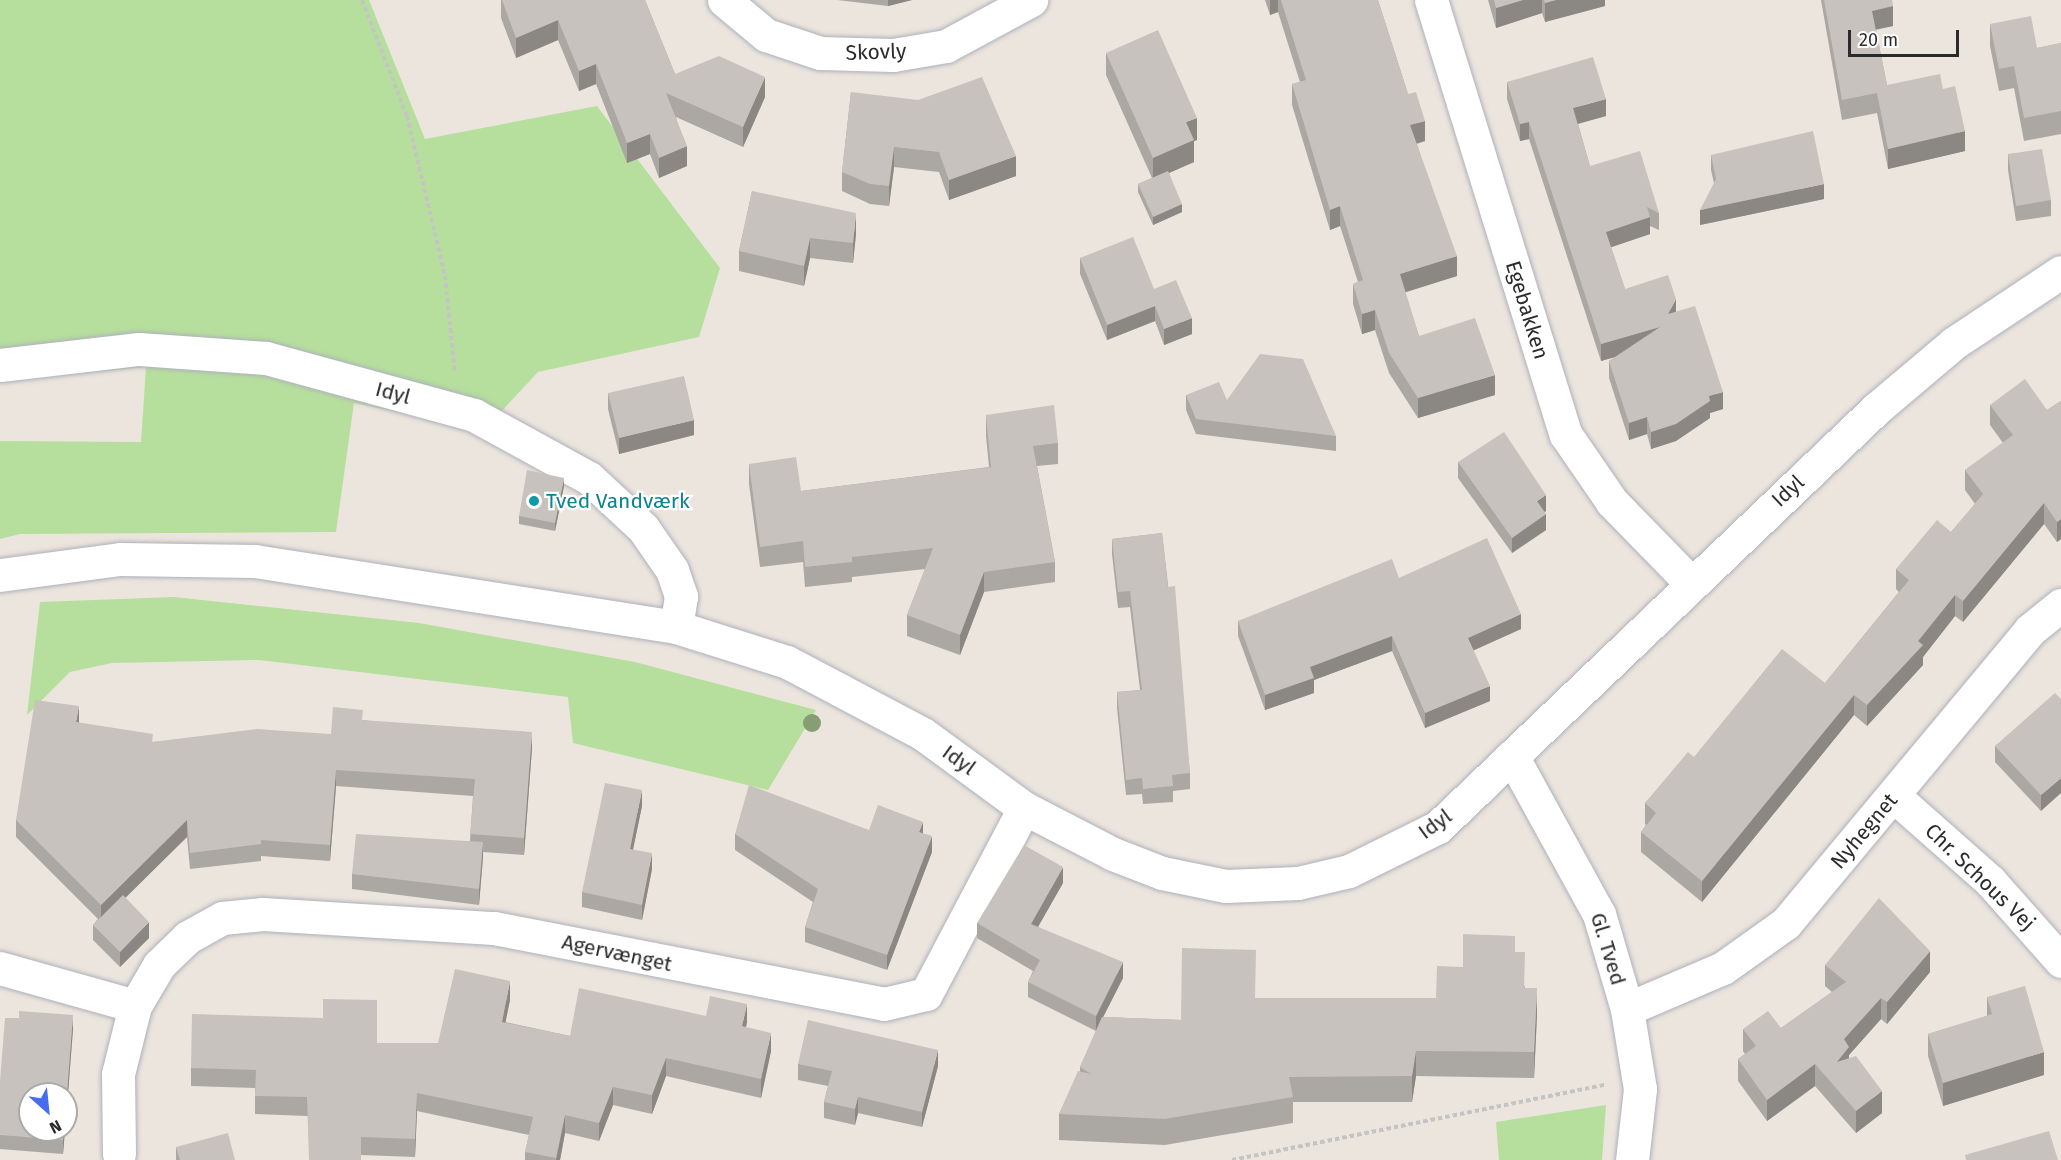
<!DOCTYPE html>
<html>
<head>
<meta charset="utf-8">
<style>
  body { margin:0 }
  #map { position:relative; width:2061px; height:1160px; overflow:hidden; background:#ece5de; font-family:"Fira Sans",sans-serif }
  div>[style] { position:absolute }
  .green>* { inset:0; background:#b6df9d }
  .path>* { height:4px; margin-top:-2px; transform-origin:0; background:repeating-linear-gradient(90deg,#c4c4c4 0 4.5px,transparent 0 7.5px) }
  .roads { filter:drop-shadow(0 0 2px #aeb1ba) drop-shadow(0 0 2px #aeb1ba) }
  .minor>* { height:33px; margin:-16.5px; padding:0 16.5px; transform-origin:16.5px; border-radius:16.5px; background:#fff }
  .tertiary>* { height:33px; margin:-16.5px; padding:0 16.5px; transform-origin:16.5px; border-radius:16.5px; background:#fff }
  .trees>* { width:18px; height:18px; margin:-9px; border-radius:50%; background:#859e74 }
  .wall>* { inset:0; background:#aba7a3 }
  .shaded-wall>* { inset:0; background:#8b8884 }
  .building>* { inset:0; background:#c7c2bd }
  .dots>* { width:16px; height:16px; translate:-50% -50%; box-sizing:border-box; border:3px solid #fff; border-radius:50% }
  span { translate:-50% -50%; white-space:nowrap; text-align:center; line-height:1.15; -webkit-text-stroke:4.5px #fff; paint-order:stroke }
  .street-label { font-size:21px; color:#2b2b2b }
  .culture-label { font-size:21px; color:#0d838f }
  .left { translate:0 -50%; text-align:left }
  .north { position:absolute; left:18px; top:1082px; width:60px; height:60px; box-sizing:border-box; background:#fff; border:2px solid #aaa; border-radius:50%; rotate:153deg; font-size:16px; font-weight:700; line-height:24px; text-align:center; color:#2b2b2b }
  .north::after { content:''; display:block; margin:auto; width:21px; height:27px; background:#476def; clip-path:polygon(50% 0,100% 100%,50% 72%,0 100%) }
  .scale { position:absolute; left:1848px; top:30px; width:111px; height:27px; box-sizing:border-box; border:3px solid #2b2b2b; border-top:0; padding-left:8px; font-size:18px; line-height:21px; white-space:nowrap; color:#2b2b2b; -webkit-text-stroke:4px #fff; paint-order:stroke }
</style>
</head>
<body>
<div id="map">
  <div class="green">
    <div style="clip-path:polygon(0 0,369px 0,425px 139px,597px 106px,720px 268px,699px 337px,538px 372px,484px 430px,354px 403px,336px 532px,20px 534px,0 539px,0 441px,141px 442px,146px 367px,0 381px)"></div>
    <div style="clip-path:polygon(174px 597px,419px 623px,635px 662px,816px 710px,768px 790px,573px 743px,568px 697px,259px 660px,112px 663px,70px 672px,27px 715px,40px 602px)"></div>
    <div style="clip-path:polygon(1606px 1105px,1602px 1160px,1499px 1160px,1496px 1122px)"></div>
  </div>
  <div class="path">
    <div style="left:362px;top:0;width:124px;rotate:68.8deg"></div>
    <div style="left:407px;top:116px;width:164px;rotate:76.6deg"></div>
    <div style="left:445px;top:276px;width:97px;rotate:84.1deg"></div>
    <div style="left:1232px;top:1160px;width:380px;rotate:-11.4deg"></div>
  </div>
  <div class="roads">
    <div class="minor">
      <div style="left:724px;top:0;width:55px;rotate:39.8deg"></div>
      <div style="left:766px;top:35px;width:57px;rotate:18.4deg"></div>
      <div style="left:820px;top:53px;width:73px;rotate:1.6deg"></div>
      <div style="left:893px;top:55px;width:54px;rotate:-9.6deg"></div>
      <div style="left:946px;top:46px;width:97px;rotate:-28.4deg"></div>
      <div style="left:1431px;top:0;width:455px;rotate:72.8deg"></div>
      <div style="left:1566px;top:435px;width:81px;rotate:55.5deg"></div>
      <div style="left:1612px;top:502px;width:112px;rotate:45.7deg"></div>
      <div style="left:0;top:365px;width:140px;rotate:-6.6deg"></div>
      <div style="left:139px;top:349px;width:127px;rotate:4.1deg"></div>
      <div style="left:266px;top:358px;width:216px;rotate:15.3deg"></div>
      <div style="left:474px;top:415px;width:131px;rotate:28.7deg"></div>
      <div style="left:589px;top:478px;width:74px;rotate:42.8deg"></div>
      <div style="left:643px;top:528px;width:51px;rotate:55.4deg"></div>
      <div style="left:672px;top:570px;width:28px;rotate:71deg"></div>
      <div style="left:681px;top:596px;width:31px;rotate:99deg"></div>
      <div style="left:1512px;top:756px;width:180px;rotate:61.2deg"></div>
      <div style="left:1599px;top:914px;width:99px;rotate:73.6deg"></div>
      <div style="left:1627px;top:1009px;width:81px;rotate:80.8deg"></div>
      <div style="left:1640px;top:1089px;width:71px;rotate:96.4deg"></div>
      <div style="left:1894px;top:796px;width:128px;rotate:41.5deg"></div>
      <div style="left:1990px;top:881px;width:107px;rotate:48.4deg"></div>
      <div style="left:0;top:968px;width:140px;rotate:15.7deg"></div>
      <div style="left:1627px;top:1009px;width:104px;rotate:-23.1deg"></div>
      <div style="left:1723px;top:968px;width:77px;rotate:-35.5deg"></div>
      <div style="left:1786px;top:923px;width:381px;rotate:-50.2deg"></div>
      <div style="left:2030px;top:630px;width:40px;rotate:-39deg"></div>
      <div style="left:119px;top:1154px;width:80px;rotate:-90.7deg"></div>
      <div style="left:118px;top:1074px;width:70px;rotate:-76deg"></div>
      <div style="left:135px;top:1006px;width:48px;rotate:-59.7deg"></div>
      <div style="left:159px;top:965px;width:40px;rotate:-44deg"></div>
      <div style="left:188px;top:937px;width:39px;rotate:-29deg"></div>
      <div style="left:222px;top:918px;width:41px;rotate:-5.6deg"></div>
      <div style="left:263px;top:914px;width:231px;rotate:3.5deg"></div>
      <div style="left:494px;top:928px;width:397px;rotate:11deg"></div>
      <div style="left:884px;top:1004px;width:43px;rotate:-13.4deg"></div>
      <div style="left:926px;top:994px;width:210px;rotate:-62.2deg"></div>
    </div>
    <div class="tertiary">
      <div style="left:0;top:575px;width:121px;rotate:-7.6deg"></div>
      <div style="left:120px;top:559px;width:135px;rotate:0.8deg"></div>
      <div style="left:255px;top:561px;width:426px;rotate:8.9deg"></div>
      <div style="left:676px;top:627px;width:116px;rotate:17.5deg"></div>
      <div style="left:787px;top:662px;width:60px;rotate:27.8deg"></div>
      <div style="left:840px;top:690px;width:94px;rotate:27.9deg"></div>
      <div style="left:923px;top:734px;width:125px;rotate:36.2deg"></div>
      <div style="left:1024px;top:808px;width:100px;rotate:27.3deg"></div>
      <div style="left:1113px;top:854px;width:53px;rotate:21.2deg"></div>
      <div style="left:1162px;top:873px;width:65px;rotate:11.5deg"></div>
      <div style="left:1226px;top:886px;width:72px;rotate:-2.4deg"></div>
      <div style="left:1298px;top:883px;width:52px;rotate:-13.2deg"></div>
      <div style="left:1349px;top:871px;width:99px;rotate:-26.3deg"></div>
      <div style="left:1438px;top:827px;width:605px;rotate:-43.66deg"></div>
      <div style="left:1876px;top:409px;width:102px;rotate:-40.2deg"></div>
      <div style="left:1954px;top:343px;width:128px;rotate:-33.6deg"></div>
    </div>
  </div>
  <div class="trees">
    <div style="left:812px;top:723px"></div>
  </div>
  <div class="wall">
    <div style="clip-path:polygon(501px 0,645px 0,675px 74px,765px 97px,743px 147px,676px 117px,687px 166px,659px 178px,650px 154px,627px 163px,596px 84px,579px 91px,558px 40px,516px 58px,501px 18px)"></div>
    <div style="clip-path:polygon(837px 0,912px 0,888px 6px)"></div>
    <div style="clip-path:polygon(1265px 0,1378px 0,1408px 94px,1425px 141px,1417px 144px,1457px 276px,1405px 292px,1419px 336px,1495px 395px,1418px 418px,1389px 373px,1375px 330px,1362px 334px,1353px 304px,1353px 284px,1358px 282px,1340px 226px,1330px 230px,1292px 105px,1292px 84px,1300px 82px,1278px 12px,1270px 15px)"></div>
    <div style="clip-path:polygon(1488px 0,1605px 0,1605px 6px,1545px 22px,1542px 13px,1496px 28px)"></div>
    <div style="clip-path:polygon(1821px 0,1892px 0,1893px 26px,1876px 30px,1887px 85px,1943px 89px,1965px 151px,1888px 169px,1877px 113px,1842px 120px)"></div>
    <div style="clip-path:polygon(1990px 24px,2037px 48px,2061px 43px,2061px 134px,2024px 141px,2014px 88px,1999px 91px,1990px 46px)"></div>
    <div style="clip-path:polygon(1106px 53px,1197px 140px,1194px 141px,1194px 162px,1169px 173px,1182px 212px,1153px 225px,1138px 192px,1138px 184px,1152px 178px,1106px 75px)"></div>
    <div style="clip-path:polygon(1507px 82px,1606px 116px,1578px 124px,1590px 166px,1659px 213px,1659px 230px,1650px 226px,1650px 234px,1611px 247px,1625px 289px,1676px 312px,1723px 409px,1710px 413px,1710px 418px,1676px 441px,1651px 449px,1647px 434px,1629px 440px,1609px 378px,1609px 361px,1615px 357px,1601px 361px,1529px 139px,1520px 141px,1507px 99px)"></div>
    <div style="clip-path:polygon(851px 92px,1016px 176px,949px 200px,939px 172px,894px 167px,889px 206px,870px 204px,842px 191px,842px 172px)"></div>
    <div style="clip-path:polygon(2008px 154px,2051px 200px,2051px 216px,2016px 221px,2008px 170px)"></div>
    <div style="clip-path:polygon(1711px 155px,1824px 199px,1700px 225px,1714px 183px,1711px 170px)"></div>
    <div style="clip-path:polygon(752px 191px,856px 234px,853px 263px,810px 258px,804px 286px,739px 271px,739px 251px)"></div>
    <div style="clip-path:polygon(1080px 258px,1154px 289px,1192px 334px,1164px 345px,1155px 321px,1107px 340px,1080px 274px)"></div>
    <div style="clip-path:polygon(608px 393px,694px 435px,619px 454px,608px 409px)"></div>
    <div style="clip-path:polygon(1186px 395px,1227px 400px,1336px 436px,1336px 451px,1196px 434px,1186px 410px)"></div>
    <div style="clip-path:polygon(2061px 401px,2061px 539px,2057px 542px,2044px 524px,1963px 622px,1955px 616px,1923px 657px,1923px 665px,1867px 726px,1854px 715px,1702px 902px,1641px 852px,1641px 832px,1646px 825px,1645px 824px,1645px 803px,1694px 757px,1825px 683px,1899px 592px,1896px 589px,1896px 569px,1951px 532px,1975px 504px,1965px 490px,1965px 470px,2003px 443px,1990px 425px,1990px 405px,2047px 410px)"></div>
    <div style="clip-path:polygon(986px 415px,1058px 443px,1058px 464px,1037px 466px,1055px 562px,1055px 582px,984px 592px,960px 655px,907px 636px,907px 615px,925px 569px,852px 577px,852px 582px,805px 587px,803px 562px,760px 567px,749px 484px,749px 464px,801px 491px,989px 467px,986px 436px)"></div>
    <div style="clip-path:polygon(1458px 462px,1546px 511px,1544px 512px,1546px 530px,1512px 553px,1458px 478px)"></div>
    <div style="clip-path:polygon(564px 486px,555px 531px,519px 524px,519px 516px)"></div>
    <div style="clip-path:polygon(1162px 533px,1190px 773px,1190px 789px,1173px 791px,1173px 802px,1143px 804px,1142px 794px,1126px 795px,1117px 708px,1117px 692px,1140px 690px,1130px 607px,1118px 608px,1112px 554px,1112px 539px)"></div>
    <div style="clip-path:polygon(1399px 578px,1521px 629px,1473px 650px,1490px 701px,1425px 728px,1392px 651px,1314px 680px,1314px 693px,1265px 710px,1238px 636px,1238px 621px)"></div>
    <div style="clip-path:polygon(2061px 699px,2041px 811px,1995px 762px,1995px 746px)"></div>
    <div style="clip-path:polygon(363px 720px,532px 748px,524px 855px,483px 852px,479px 905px,352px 889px,352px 874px,470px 841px,473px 796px,336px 786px,330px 861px,261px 856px,261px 861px,190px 869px,187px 837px,125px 897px,149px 938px,120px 967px,93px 940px,93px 925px,98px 919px,16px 837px,16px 820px,79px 723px,153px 742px,331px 734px)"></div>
    <div style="clip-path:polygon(642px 806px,633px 849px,652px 869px,642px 920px,582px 907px,582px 892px)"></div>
    <div style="clip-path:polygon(869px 830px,923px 834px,932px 852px,887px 970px,805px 942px,805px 927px,813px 902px,735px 850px,735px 834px)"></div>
    <div style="clip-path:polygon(1063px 883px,1038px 927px,1123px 978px,1103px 1017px,1181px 1020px,1256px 998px,1436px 998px,1463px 967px,1515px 952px,1525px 988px,1537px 1014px,1534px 1078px,1416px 1076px,1412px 1102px,1293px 1102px,1293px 1123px,1165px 1145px,1059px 1140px,1059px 1114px,1080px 1071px,1080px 1067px,1096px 1031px,1028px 997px,1028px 982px,1033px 971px,977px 938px,977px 923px)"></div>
    <div style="clip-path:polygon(1825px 965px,1930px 972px,1887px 1024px,1881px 1019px,1849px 1055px,1849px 1058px,1882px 1113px,1856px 1133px,1815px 1086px,1767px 1121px,1738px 1081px,1738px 1059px,1745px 1054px,1743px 1051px,1743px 1029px,1781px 1028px,1832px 992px,1825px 986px)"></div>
    <div style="clip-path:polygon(1987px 997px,2044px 1075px,1943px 1106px,1928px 1056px,1928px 1034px,1987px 1016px)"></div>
    <div style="clip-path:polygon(510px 1000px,505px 1022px,570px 1036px,706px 1016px,747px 1022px,746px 1027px,771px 1051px,761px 1098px,666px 1076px,652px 1114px,613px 1105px,599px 1141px,565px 1133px,560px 1160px,525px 1160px,525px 1152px,529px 1135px,417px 1111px,415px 1157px,361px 1155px,307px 1116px,255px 1114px,255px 1088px,191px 1086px,191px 1068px,377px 1043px,438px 1043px)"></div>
    <div style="clip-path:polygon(73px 1029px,66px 1119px,66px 1094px,30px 1130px,65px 1130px,63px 1154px,0 1149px,0 1081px)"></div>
    <div style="clip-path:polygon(798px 1064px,938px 1066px,922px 1127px,858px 1113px,855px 1125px,824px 1118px,824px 1102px,828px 1086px,798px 1080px)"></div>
    <div style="clip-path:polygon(176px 1147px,235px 1160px,176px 1160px)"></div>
  </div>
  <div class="shaded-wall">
    <div style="clip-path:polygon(888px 0,912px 0,888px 6px)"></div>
    <div style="clip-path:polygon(1270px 0,1278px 0,1278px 12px,1270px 15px)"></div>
    <div style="clip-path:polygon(1523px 0,1542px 0,1542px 13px,1496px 28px,1496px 8px)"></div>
    <div style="clip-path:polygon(1556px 0,1605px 0,1605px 6px,1545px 22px,1545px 3px)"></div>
    <div style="clip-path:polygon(1893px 6px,1893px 26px,1872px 30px,1872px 11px)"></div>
    <div style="clip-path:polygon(558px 20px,558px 40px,516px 58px,516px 38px)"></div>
    <div style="clip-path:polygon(596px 64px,596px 84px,579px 91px,579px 71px)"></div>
    <div style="clip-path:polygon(765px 77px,765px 97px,743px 147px,743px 127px)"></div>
    <div style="clip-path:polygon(1606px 99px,1606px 116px,1573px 125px,1573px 108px)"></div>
    <div style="clip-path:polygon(1197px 118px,1197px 140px,1194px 141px,1194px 162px,1153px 180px,1153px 158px,1186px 122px)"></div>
    <div style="clip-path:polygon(1425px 121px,1425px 141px,1410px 145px,1410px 125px)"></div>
    <div style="clip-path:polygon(1529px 122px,1529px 139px,1520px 141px,1520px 124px)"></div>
    <div style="clip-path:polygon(1965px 131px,1965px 151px,1888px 169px,1888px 149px)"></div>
    <div style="clip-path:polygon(650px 134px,650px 154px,627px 163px,627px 143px)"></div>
    <div style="clip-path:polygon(687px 146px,687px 166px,659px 178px,659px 158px)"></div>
    <div style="clip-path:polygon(894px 147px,894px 167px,889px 206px,889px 186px)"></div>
    <div style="clip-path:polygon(1016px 156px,1016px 176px,949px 200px,949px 180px)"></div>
    <div style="clip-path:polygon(1824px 184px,1824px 199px,1700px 225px,1700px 210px)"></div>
    <div style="clip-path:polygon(1182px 204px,1182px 212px,1153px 225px,1153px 217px)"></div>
    <div style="clip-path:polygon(1340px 206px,1340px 226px,1330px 230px,1330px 210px)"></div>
    <div style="clip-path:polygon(856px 213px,856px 234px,853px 263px,853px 243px)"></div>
    <div style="clip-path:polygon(1650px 217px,1650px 234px,1606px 249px,1606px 232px)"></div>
    <div style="clip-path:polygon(810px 238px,810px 258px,804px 286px,804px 266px)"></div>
    <div style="clip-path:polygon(1457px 256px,1457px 276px,1400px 294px,1400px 274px)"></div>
    <div style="clip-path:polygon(1676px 299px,1676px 316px,1668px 314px)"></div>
    <div style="clip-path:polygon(1155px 306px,1155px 321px,1107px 340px,1107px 325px)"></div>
    <div style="clip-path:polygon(1375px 310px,1375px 330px,1362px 334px,1362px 314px)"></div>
    <div style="clip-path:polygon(1192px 318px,1192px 334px,1164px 345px,1164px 329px)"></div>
    <div style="clip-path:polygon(1660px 327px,1660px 344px,1601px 361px,1601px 344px)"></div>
    <div style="clip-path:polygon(1495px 375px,1495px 395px,1418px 418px,1418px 398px)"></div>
    <div style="clip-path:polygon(1723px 392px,1723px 409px,1710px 413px,1710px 418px,1676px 441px,1651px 449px,1651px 432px,1709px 396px)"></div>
    <div style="clip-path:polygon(1647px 417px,1647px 434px,1629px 440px,1629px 423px)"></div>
    <div style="clip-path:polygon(694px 420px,694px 435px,619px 454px,619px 438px)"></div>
    <div style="clip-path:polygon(564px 478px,564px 486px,555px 531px,555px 523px)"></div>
    <div style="clip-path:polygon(1546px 495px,1546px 511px,1537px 516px,1537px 501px)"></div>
    <div style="clip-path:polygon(2044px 503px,2044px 524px,1963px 622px,1963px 601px)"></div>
    <div style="clip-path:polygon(1546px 514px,1546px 530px,1512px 553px,1512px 538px)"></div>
    <div style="clip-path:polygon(2061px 519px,2061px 539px,2057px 542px,2057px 522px)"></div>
    <div style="clip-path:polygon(984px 572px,984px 592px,960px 655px,960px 635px)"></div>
    <div style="clip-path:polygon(1955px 595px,1955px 616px,1923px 657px,1923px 665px,1867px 726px,1867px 705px)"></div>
    <div style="clip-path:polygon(1521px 614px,1521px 629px,1468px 653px,1468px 638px)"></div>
    <div style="clip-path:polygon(1392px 636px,1392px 651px,1314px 680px,1314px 693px,1265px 710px,1265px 695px,1310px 667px)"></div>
    <div style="clip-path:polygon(1490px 686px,1490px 701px,1425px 728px,1425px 713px)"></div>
    <div style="clip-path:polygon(1854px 695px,1854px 715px,1702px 902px,1702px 881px)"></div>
    <div style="clip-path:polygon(79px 706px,79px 723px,76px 722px)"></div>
    <div style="clip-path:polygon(532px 732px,532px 748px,524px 855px,524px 838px)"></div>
    <div style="clip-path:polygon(336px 770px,336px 786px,330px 861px,330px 845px)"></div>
    <div style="clip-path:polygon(2061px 778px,2061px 793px,2041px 811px,2041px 795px)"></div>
    <div style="clip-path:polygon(642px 790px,642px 806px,630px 864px,630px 849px)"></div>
    <div style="clip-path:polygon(187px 820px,187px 837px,101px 922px,101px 905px)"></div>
    <div style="clip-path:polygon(923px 822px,923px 837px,919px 832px)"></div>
    <div style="clip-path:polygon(932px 836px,932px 852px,887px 970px,887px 955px)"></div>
    <div style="clip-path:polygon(483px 842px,483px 858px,479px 905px,479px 889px)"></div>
    <div style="clip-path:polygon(652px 853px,652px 869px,642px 920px,642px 905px)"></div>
    <div style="clip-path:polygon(1063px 867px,1063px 883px,1031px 939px,1031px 924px)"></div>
    <div style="clip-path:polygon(149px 922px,149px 938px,120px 967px,120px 952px)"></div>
    <div style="clip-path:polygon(1930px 951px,1930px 972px,1887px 1024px,1887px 1002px)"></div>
    <div style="clip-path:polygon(1123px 962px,1123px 978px,1096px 1031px,1096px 1016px)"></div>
    <div style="clip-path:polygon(510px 981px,510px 1000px,502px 1040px,502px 1022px)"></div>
    <div style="clip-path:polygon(1537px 988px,1537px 1014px,1534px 1078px,1534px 1052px)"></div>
    <div style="clip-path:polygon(1881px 998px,1881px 1019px,1849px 1055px,1849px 1069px,1837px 1062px,1844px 1039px)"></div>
    <div style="clip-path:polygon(747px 1004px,747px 1022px,742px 1045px,742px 1026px)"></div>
    <div style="clip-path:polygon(73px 1015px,73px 1029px,66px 1119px,66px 1105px)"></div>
    <div style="clip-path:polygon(771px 1033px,771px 1051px,761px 1098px,761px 1079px)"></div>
    <div style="clip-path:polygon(938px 1050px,938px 1066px,922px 1127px,922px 1112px)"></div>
    <div style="clip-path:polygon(1416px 1051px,1416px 1076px,1412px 1102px,1412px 1076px)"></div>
    <div style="clip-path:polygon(2044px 1052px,2044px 1075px,1943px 1106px,1943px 1083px)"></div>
    <div style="clip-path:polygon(666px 1058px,666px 1076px,652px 1114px,652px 1095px)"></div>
    <div style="clip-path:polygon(1815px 1064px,1815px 1086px,1767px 1121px,1767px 1100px)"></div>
    <div style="clip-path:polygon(613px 1087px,613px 1105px,599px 1141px,599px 1123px)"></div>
    <div style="clip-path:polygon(1882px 1091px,1882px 1113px,1856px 1133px,1856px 1111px)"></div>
    <div style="clip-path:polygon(417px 1093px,417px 1111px,415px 1157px,415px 1139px)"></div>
    <div style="clip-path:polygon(858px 1097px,858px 1113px,855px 1125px,855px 1109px)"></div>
    <div style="clip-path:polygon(565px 1115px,565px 1133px,560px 1160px,556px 1160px)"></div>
    <div style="clip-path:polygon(64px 1130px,65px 1130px,63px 1154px,63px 1140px)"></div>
  </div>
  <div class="building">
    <div style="clip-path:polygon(502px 0,645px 0,675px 74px,719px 56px,765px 77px,743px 127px,666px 93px,687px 146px,659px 158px,650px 134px,627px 143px,596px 64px,579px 71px,558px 20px,516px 38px)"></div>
    <div style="clip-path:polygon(1281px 0,1378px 0,1408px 94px,1416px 92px,1425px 121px,1410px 125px,1457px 256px,1400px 274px,1419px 336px,1475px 318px,1495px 375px,1418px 398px,1389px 353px,1375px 310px,1362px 314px,1353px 284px,1363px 280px,1340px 206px,1330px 210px,1292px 84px,1306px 80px)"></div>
    <div style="clip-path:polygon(1494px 0,1523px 0,1496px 8px)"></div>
    <div style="clip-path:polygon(1544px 0,1556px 0,1545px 3px)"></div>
    <div style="clip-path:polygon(1824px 0,1892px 0,1893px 6px,1872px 11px,1887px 85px,1940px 74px,1943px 89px,1955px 86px,1965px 131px,1888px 149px,1877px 93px,1842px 100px)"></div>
    <div style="clip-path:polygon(2031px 16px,2037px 48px,2061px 43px,2061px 111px,2024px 118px,2014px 66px,1999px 69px,1990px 24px)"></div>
    <div style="clip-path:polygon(1158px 30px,1197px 118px,1186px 122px,1194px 140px,1153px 158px,1106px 53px)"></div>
    <div style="clip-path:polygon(1593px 57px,1606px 99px,1573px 108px,1590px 166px,1640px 151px,1659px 213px,1647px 207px,1650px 217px,1606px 232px,1625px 289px,1668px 275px,1676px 299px,1668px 314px,1695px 306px,1723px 392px,1709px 396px,1710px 401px,1676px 424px,1651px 432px,1647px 417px,1629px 423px,1609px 361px,1660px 327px,1601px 344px,1529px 122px,1520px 124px,1507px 82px)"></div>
    <div style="clip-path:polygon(982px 77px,1016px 156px,949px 180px,939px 152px,894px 147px,889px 186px,870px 184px,842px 172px,851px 92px,918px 100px)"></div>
    <div style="clip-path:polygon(1813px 131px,1824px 184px,1700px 210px,1716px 179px,1711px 155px)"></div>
    <div style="clip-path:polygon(2042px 149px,2051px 200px,2016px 206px,2008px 154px)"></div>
    <div style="clip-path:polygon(1168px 171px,1182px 204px,1153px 217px,1138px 184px)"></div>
    <div style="clip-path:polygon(752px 191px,856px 213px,853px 243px,810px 238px,804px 266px,739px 251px)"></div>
    <div style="clip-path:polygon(1133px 237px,1154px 289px,1176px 280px,1192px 318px,1164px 329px,1155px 306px,1107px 325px,1080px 258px)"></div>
    <div style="clip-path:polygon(1260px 354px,1303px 359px,1336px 436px,1196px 419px,1186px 395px,1219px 382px,1227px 400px)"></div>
    <div style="clip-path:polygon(684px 376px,694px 420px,619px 438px,608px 393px)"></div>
    <div style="clip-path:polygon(2025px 379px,2047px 410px,2061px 401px,2061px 519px,2057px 522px,2044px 503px,1963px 601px,1955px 595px,1918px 641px,1923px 645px,1867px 705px,1854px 695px,1702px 881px,1641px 832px,1656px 813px,1645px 803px,1688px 752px,1694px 757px,1782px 649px,1825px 683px,1909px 580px,1896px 569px,1937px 520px,1951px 532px,1983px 494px,1965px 470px,2013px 435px,1990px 405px)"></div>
    <div style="clip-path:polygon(1054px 405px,1058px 443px,1033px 446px,1055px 562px,984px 572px,960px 635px,907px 615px,933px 548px,852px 557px,852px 562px,805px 567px,803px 541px,760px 547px,749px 464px,796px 457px,801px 491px,991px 467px,986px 415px)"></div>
    <div style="clip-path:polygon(1504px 432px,1546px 495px,1537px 501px,1546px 514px,1512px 538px,1458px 462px)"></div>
    <div style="clip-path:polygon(527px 470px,564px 478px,555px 523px,519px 516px)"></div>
    <div style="clip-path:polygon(1162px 533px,1168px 587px,1175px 586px,1190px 773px,1172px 775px,1173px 786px,1143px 789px,1142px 778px,1126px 780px,1117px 692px,1142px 690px,1130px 591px,1118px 592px,1112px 539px)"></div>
    <div style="clip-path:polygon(1487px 538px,1521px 614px,1468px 638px,1490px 686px,1425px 713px,1392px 636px,1310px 667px,1314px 678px,1265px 695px,1238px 621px,1392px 559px,1399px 578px)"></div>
    <div style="clip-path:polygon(2055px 693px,2061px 699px,2061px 778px,2041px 795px,1995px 746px)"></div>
    <div style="clip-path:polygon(35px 700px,79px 706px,76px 722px,153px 734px,152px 742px,257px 729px,331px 734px,333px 707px,363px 710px,362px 720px,532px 732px,524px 838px,470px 834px,475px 779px,336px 770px,330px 845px,261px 840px,261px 844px,190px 853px,187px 820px,101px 905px,16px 820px)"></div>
    <div style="clip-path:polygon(605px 783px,642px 790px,630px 849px,652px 853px,642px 905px,582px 892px)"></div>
    <div style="clip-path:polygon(749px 785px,869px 830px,878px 805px,923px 822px,919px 832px,932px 836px,887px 955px,805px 927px,818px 889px,735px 834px)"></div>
    <div style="clip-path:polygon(356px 834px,483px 842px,479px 889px,352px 874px)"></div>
    <div style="clip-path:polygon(1024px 845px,1063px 867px,1031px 924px,1123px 962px,1096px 1016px,1028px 982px,1040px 960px,977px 923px)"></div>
    <div style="clip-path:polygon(123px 895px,149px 922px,120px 952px,93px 925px)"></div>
    <div style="clip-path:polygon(1879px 898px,1930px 951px,1887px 1002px,1881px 998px,1844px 1039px,1849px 1047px,1837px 1062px,1856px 1056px,1882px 1091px,1856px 1111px,1815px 1064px,1767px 1100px,1738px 1059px,1756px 1046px,1743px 1029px,1768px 1011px,1781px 1028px,1846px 982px,1825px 965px)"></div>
    <div style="clip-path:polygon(1463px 934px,1515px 936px,1515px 952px,1525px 952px,1524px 988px,1537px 988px,1534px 1052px,1416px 1051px,1412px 1076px,1289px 1077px,1293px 1097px,1165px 1119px,1059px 1114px,1078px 1071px,1091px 1074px,1080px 1067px,1102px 1017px,1181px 1020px,1182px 948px,1256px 950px,1255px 998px,1436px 998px,1437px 966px,1463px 967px)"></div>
    <div style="clip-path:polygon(455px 969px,510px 981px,502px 1022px,570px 1036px,579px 988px,706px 1016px,710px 996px,747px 1004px,742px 1026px,771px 1033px,761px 1079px,666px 1058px,652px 1095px,613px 1087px,599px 1123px,565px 1115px,556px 1158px,525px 1152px,533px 1117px,417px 1093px,415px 1139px,361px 1137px,361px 1160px,309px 1160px,307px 1097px,255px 1096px,256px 1070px,191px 1068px,192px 1014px,323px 1018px,323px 999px,377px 1000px,377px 1043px,438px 1043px)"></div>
    <div style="clip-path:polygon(2025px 986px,2044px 1052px,1943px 1083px,1928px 1034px,1992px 1014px,1987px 997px)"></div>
    <div style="clip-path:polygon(19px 1011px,73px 1015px,66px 1105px,66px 1094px,30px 1094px,30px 1130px,64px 1130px,63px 1140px,0 1135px,0 1081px,5px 1018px,19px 1018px)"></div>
    <div style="clip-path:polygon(808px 1020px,938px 1050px,922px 1112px,858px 1097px,855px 1109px,824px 1102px,832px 1071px,798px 1064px)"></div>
    <div style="clip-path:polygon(2049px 1131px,2058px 1160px,1966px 1160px,1965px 1155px)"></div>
    <div style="clip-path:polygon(228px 1133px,235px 1160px,180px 1160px,176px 1147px)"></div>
  </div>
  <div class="dots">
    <div style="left:534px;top:501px;background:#0f9aa8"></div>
  </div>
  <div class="street-label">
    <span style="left:876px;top:52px;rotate:-2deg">Skovly</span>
    <span style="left:1527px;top:310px;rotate:73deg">Egebakken</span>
    <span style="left:393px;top:393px;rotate:15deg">Idyl</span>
    <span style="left:1788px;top:491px;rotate:-43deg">Idyl</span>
    <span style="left:959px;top:760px;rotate:36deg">Idyl</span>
    <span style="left:1435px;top:824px;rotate:-36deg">Idyl</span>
    <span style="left:1864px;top:831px;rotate:-50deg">Nyhegnet</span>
    <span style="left:1980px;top:877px;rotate:44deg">Chr. Schous Vej</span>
    <span style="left:1608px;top:949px;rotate:73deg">Gl. Tved</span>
    <span style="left:617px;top:953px;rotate:12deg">Agervænget</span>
  </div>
  <div class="culture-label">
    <span class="left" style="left:546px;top:501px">Tved Vandværk</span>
  </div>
  <div class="north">N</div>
  <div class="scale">20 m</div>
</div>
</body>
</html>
